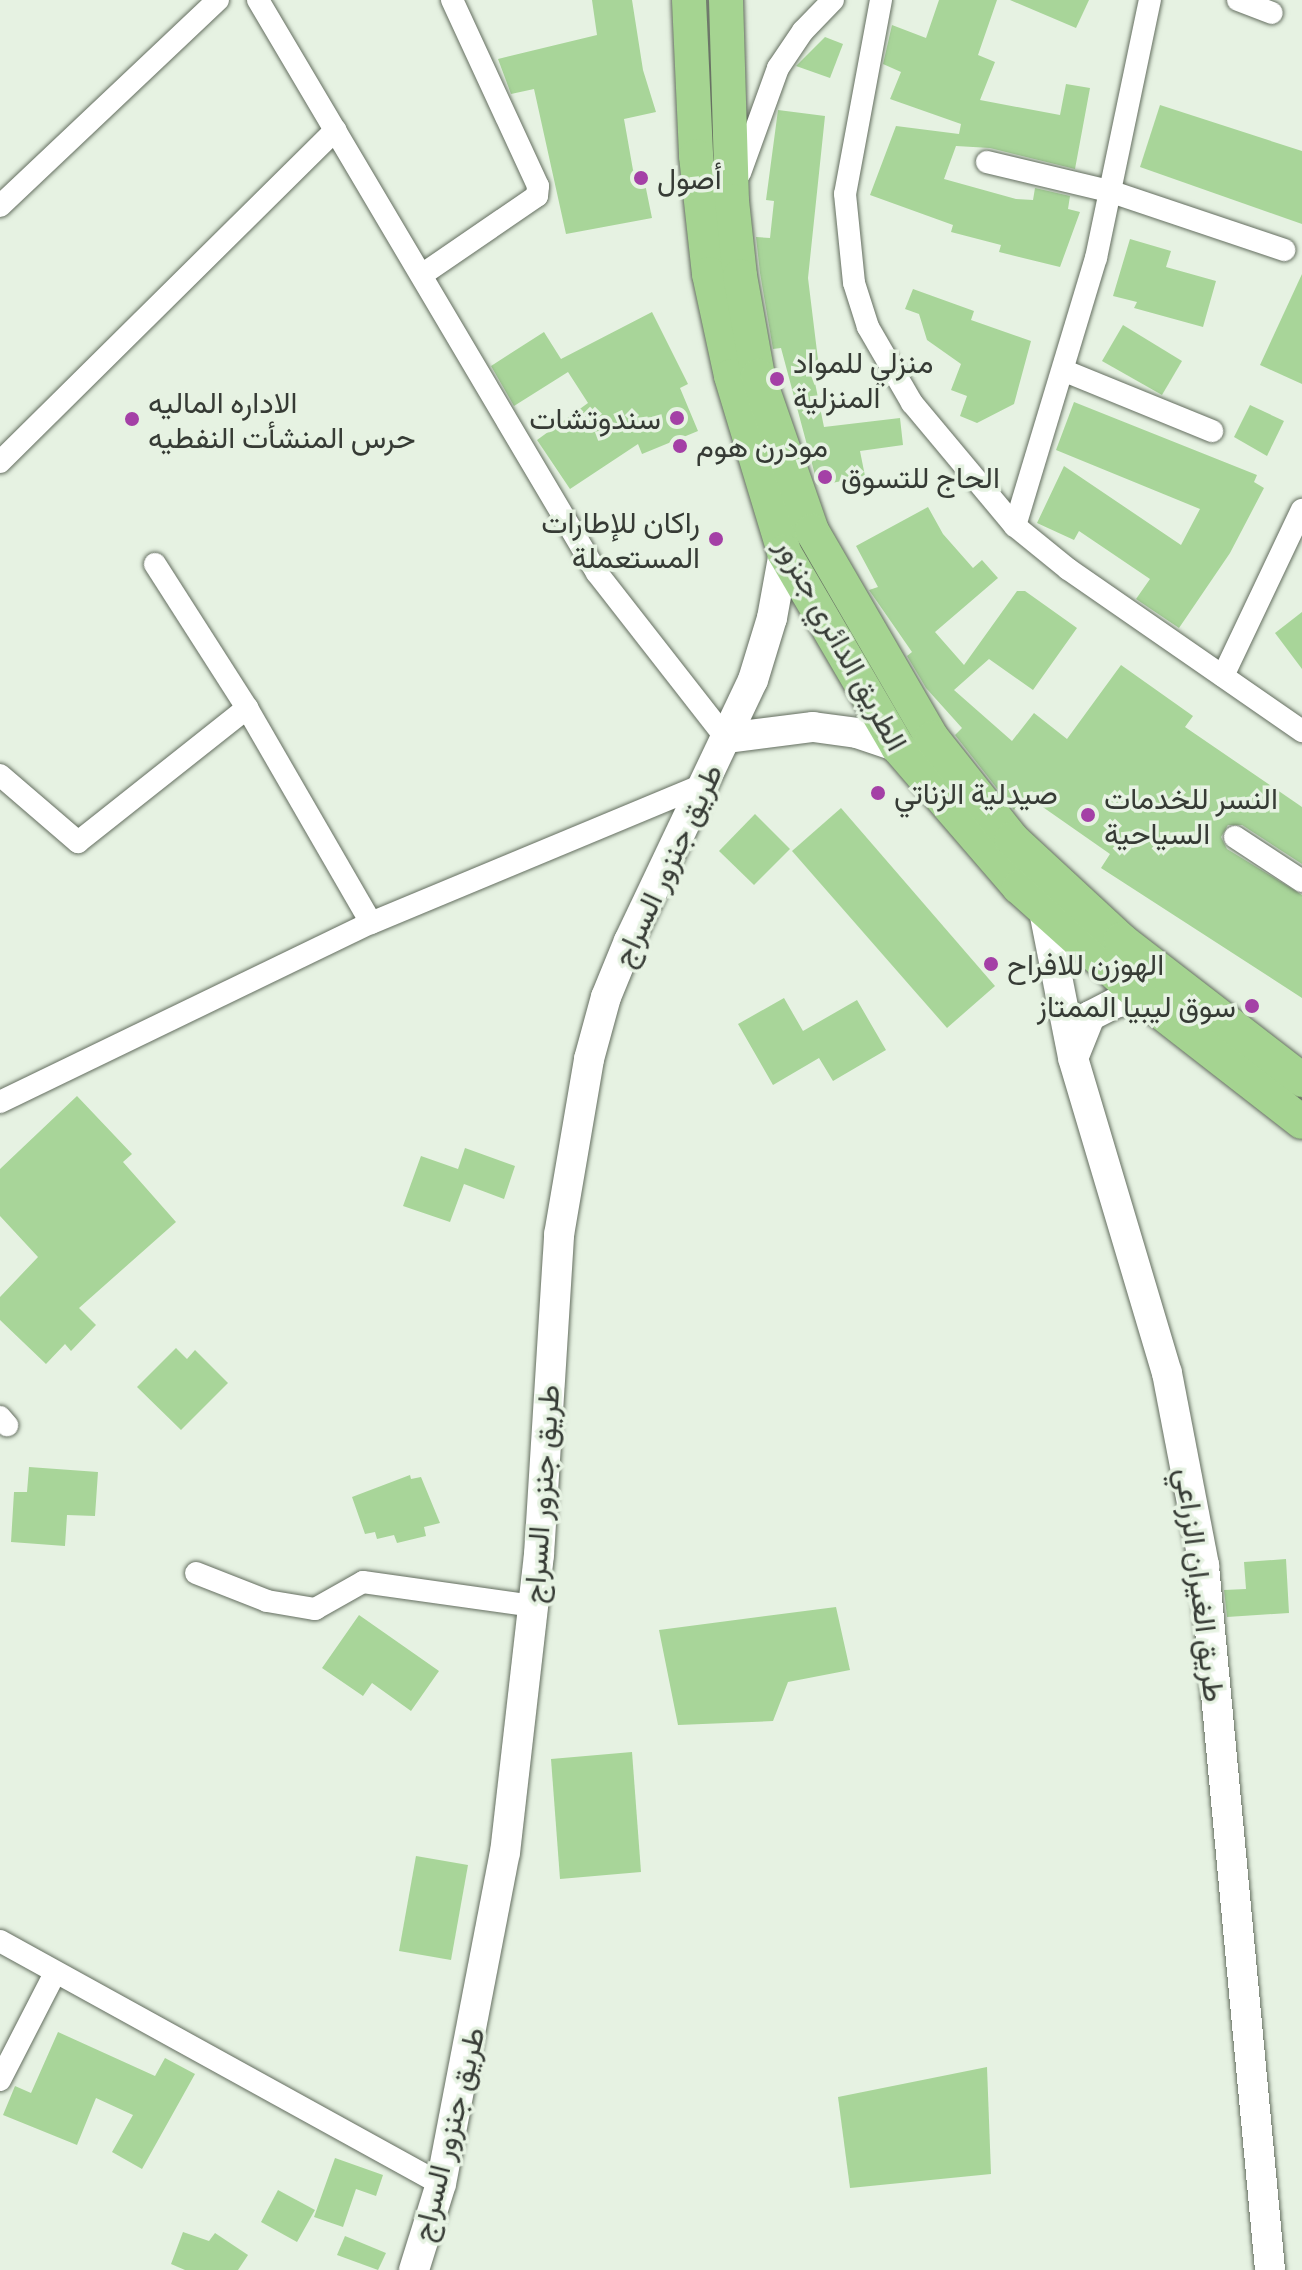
<!DOCTYPE html>
<html>
<head>
<meta charset="utf-8">
<style>
  body { margin:0 }
  #map { position:relative; width:1302px; height:2270px; overflow:hidden; background:#e6f2e2; font-family:"Titillium Web",Vazirmatn,sans-serif }
  div>[style] { position:absolute }
  .building>* { inset:0; background:#a8d599 }
  .roads { filter:drop-shadow(0 0 2px #646e60) drop-shadow(0 0 2px #646e60) }
  .street>* { height:22px; margin:-11px; padding:0 11px; transform-origin:11px; border-radius:11px; background:#fff }
  .secondary>* { height:30px; margin:-15px; padding:0 15px; transform-origin:15px; border-radius:15px; background:#fff }
  .primary>* { height:34px; margin:-17px; padding:0 17px; transform-origin:17px; border-radius:17px; background:#a5d491 }
  .dots>* { width:22px; height:22px; translate:-50% -50%; box-sizing:border-box; border:4px solid #e6f2e2; border-radius:50% }
  span { translate:-50% -50%; white-space:nowrap; text-align:center; line-height:1.15; -webkit-text-stroke:7px #e6f2e2; paint-order:stroke }
  .poi-label { font-size:30px; color:#363b35 }
  .left { translate:0 -50%; text-align:left }
  .right { translate:-100% -50%; text-align:right }
  .street-label { font-size:30px; color:#363b35 }
</style>
</head>
<body>
<div id="map">
  <div class="building">
    <div style="clip-path:polygon(592px 0,632px 0,643px 70px,656px 112px,624px 119px,633px 170px,642px 169px,652px 218px,566px 234px,534px 89px,511px 94px,498px 59px,597px 35px)"></div>
    <div style="clip-path:polygon(939px 0,997px 0,978px 55px,995px 62px,980px 100px,1060px 115px,1066px 84px,1090px 88px,1075px 169px,990px 148px,956px 146px,944px 179px,1016px 199px,1033px 200px,1035px 188px,1070px 196px,1068px 209px,1080px 212px,1060px 267px,999px 252px,1001px 245px,951px 232px,953px 225px,870px 195px,896px 126px,959px 134px,961px 124px,890px 99px,901px 72px,883px 64px,892px 25px,926px 38px)"></div>
    <div style="clip-path:polygon(1010px 0,1089px 0,1076px 28px)"></div>
    <div style="clip-path:polygon(825px 37px,843px 44px,830px 78px,796px 66px)"></div>
    <div style="clip-path:polygon(1160px 105px,1302px 151px,1302px 224px,1140px 167px)"></div>
    <div style="clip-path:polygon(778px 110px,825px 116px,808px 278px,820px 376px,814px 378px,824px 427px,900px 418px,903px 445px,860px 451px,865px 476px,818px 486px,781px 348px,773px 349px,760px 273px,756px 237px,770px 238px,774px 201px,766px 200px)"></div>
    <div style="clip-path:polygon(1130px 239px,1171px 251px,1166px 267px,1216px 281px,1203px 327px,1134px 308px,1137px 302px,1113px 296px)"></div>
    <div style="clip-path:polygon(1302px 274px,1302px 384px,1260px 365px)"></div>
    <div style="clip-path:polygon(913px 289px,974px 311px,971px 320px,1031px 341px,1014px 404px,977px 423px,960px 416px,967px 396px,951px 390px,961px 364px,927px 340px,919px 314px,905px 309px)"></div>
    <div style="clip-path:polygon(652px 312px,688px 384px,680px 388px,698px 431px,642px 454px,638px 444px,570px 489px,537px 440px,588px 403px,568px 372px,514px 406px,491px 366px,544px 332px,561px 359px)"></div>
    <div style="clip-path:polygon(1123px 325px,1182px 361px,1162px 395px,1102px 361px)"></div>
    <div style="clip-path:polygon(1074px 402px,1257px 475px,1254px 482px,1264px 488px,1230px 553px,1179px 628px,1136px 599px,1150px 579px,1079px 531px,1074px 540px,1037px 523px,1064px 466px,1181px 545px,1200px 509px,1056px 450px)"></div>
    <div style="clip-path:polygon(1250px 405px,1284px 421px,1267px 456px,1234px 437px)"></div>
    <div style="clip-path:polygon(928px 507px,943px 534px,973px 568px,982px 560px,998px 578px,935px 632px,964px 665px,1017px 591px,1025px 591px,1077px 628px,1033px 690px,989px 659px,954px 690px,1012px 741px,1034px 713px,1067px 739px,1121px 665px,1193px 716px,1185px 727px,1302px 807px,1302px 864px,1242px 825px,1228px 825px,1221px 837px,1227px 849px,1302px 895px,1302px 998px,1101px 868px,1110px 854px,1027px 796px,1014px 810px,955px 735px,962px 728px,926px 688px,907px 656px,912px 652px,869px 590px,878px 587px,856px 546px)"></div>
    <div style="clip-path:polygon(1302px 612px,1302px 669px,1275px 633px)"></div>
    <div style="clip-path:polygon(841px 808px,995px 986px,947px 1028px,792px 851px)"></div>
    <div style="clip-path:polygon(755px 814px,790px 849px,754px 885px,719px 851px)"></div>
    <div style="clip-path:polygon(784px 998px,803px 1031px,857px 1000px,886px 1050px,833px 1081px,819px 1058px,773px 1085px,738px 1024px)"></div>
    <div style="clip-path:polygon(77px 1096px,132px 1154px,123px 1162px,176px 1222px,79px 1308px,96px 1325px,71px 1351px,65px 1344px,46px 1364px,0 1320px,0 1297px,38px 1257px,0 1216px,0 1169px)"></div>
    <div style="clip-path:polygon(465px 1148px,515px 1166px,504px 1199px,464px 1184px,450px 1222px,403px 1206px,421px 1156px,458px 1169px)"></div>
    <div style="clip-path:polygon(176px 1348px,187px 1359px,195px 1350px,228px 1383px,181px 1430px,137px 1387px)"></div>
    <div style="clip-path:polygon(29px 1467px,98px 1472px,95px 1516px,67px 1515px,65px 1546px,11px 1542px,14px 1492px,27px 1492px)"></div>
    <div style="clip-path:polygon(410px 1475px,411px 1479px,421px 1477px,440px 1523px,424px 1527px,426px 1536px,397px 1543px,394px 1535px,377px 1539px,375px 1532px,365px 1534px,352px 1497px)"></div>
    <div style="clip-path:polygon(1286px 1559px,1289px 1613px,1227px 1617px,1224px 1590px,1246px 1589px,1244px 1562px)"></div>
    <div style="clip-path:polygon(836px 1607px,850px 1670px,788px 1682px,773px 1721px,678px 1725px,659px 1630px)"></div>
    <div style="clip-path:polygon(359px 1615px,439px 1671px,411px 1711px,372px 1683px,363px 1696px,322px 1668px)"></div>
    <div style="clip-path:polygon(632px 1752px,641px 1872px,560px 1879px,551px 1759px)"></div>
    <div style="clip-path:polygon(416px 1856px,468px 1865px,451px 1960px,399px 1951px)"></div>
    <div style="clip-path:polygon(58px 2032px,155px 2076px,165px 2058px,195px 2074px,142px 2169px,112px 2152px,133px 2115px,96px 2098px,77px 2145px,3px 2115px,15px 2086px,31px 2093px)"></div>
    <div style="clip-path:polygon(987px 2067px,991px 2174px,850px 2188px,838px 2097px)"></div>
    <div style="clip-path:polygon(335px 2158px,383px 2175px,376px 2196px,356px 2189px,343px 2227px,314px 2217px)"></div>
    <div style="clip-path:polygon(278px 2190px,315px 2210px,297px 2242px,261px 2222px)"></div>
    <div style="clip-path:polygon(183px 2232px,209px 2241px,215px 2233px,248px 2255px,238px 2270px,185px 2270px,171px 2264px)"></div>
    <div style="clip-path:polygon(345px 2236px,386px 2253px,378px 2270px,337px 2255px)"></div>
  </div>
  <div class="roads">
    <div class="street">
      <div style="left:258px;top:0;width:666px;rotate:59.39deg"></div>
      <div style="left:597px;top:573px;width:209px;rotate:52deg"></div>
      <div style="left:881px;top:0;width:197px;rotate:100.5deg"></div>
      <div style="left:845px;top:194px;width:89px;rotate:84.2deg"></div>
      <div style="left:854px;top:283px;width:46px;rotate:72.3deg"></div>
      <div style="left:868px;top:327px;width:88px;rotate:59.9deg"></div>
      <div style="left:912px;top:403px;width:160px;rotate:50.1deg"></div>
      <div style="left:1015px;top:526px;width:68px;rotate:39.1deg"></div>
      <div style="left:1068px;top:569px;width:285px;rotate:34.7deg"></div>
      <div style="left:1238px;top:0;width:36px;rotate:21deg"></div>
      <div style="left:987px;top:162px;width:125px;rotate:13.4deg"></div>
      <div style="left:1109px;top:191px;width:185px;rotate:18.6deg"></div>
      <div style="left:740px;top:173px;width:112px;rotate:-70.1deg"></div>
      <div style="left:778px;top:68px;width:45px;rotate:-56deg"></div>
      <div style="left:803px;top:31px;width:43px;rotate:-45.9deg"></div>
      <div style="left:0;top:206px;width:300px;rotate:-43.4deg"></div>
      <div style="left:423px;top:274px;width:138px;rotate:-34.4deg"></div>
      <div style="left:537px;top:196px;width:10px;rotate:-84deg"></div>
      <div style="left:538px;top:186px;width:205px;rotate:-114.8deg"></div>
      <div style="left:1065px;top:371px;width:159px;rotate:22.2deg"></div>
      <div style="left:0;top:462px;width:472px;rotate:-44.7deg"></div>
      <div style="left:1015px;top:526px;width:280px;rotate:-73.2deg"></div>
      <div style="left:1096px;top:258px;width:264px;rotate:-78.2deg"></div>
      <div style="left:155px;top:564px;width:171px;rotate:57.4deg"></div>
      <div style="left:247px;top:708px;width:248px;rotate:60deg"></div>
      <div style="left:1223px;top:676px;width:184px;rotate:-64.6deg"></div>
      <div style="left:0;top:775px;width:103px;rotate:40.7deg"></div>
      <div style="left:78px;top:842px;width:216px;rotate:-38.4deg"></div>
      <div style="left:1235px;top:837px;width:80px;rotate:33.3deg"></div>
      <div style="left:0;top:1102px;width:412px;rotate:-25.8deg"></div>
      <div style="left:371px;top:923px;width:360px;rotate:-22.6deg"></div>
      <div style="left:0;top:1417px;width:11px;rotate:49deg"></div>
      <div style="left:196px;top:1573px;width:76px;rotate:21.5deg"></div>
      <div style="left:267px;top:1601px;width:49px;rotate:9.5deg"></div>
      <div style="left:315px;top:1609px;width:55px;rotate:-29.4deg"></div>
      <div style="left:363px;top:1582px;width:173px;rotate:8deg"></div>
      <div style="left:0;top:1941px;width:504px;rotate:28.86deg"></div>
      <div style="left:0;top:2080px;width:120px;rotate:-62.8deg"></div>
    </div>
    <div class="secondary">
      <div style="left:726px;top:738px;width:88px;rotate:-7.2deg"></div>
      <div style="left:813px;top:727px;width:44px;rotate:7.8deg"></div>
      <div style="left:857px;top:733px;width:43px;rotate:18.9deg"></div>
      <div style="left:1045px;top:916px;width:145px;rotate:78.8deg"></div>
      <div style="left:1073px;top:1058px;width:329px;rotate:73.4deg"></div>
      <div style="left:1167px;top:1373px;width:197px;rotate:79.1deg"></div>
      <div style="left:1204px;top:1566px;width:707px;rotate:84.64deg"></div>
      <div style="left:1074px;top:1056px;width:43px;rotate:-68.2deg"></div>
      <div style="left:1090px;top:1016px;width:31px;rotate:-27deg"></div>
      <div style="left:1118px;top:1002px;width:26px;rotate:-7deg"></div>
      <div style="left:414px;top:2270px;width:90px;rotate:-72.6deg"></div>
      <div style="left:441px;top:2184px;width:337px;rotate:-79.1deg"></div>
      <div style="left:505px;top:1853px;width:300px;rotate:-83.5deg"></div>
      <div style="left:539px;top:1555px;width:321px;rotate:-86.4deg"></div>
      <div style="left:559px;top:1235px;width:179px;rotate:-80.3deg"></div>
      <div style="left:589px;top:1059px;width:64px;rotate:-74.7deg"></div>
      <div style="left:606px;top:997px;width:61px;rotate:-67.7deg"></div>
      <div style="left:629px;top:941px;width:289px;rotate:-64.6deg"></div>
      <div style="left:753px;top:680px;width:65px;rotate:-73deg"></div>
      <div style="left:772px;top:618px;width:67px;rotate:-79.7deg"></div>
    </div>
    <div class="primary">
      <div style="left:689px;top:0;width:156px;rotate:87.4deg"></div>
      <div style="left:696px;top:156px;width:119px;rotate:83.7deg"></div>
      <div style="left:709px;top:274px;width:104px;rotate:77.8deg"></div>
      <div style="left:731px;top:376px;width:184px;rotate:73.2deg"></div>
      <div style="left:784px;top:552px;width:226px;rotate:59.7deg"></div>
      <div style="left:898px;top:747px;width:185px;rotate:49.2deg"></div>
      <div style="left:1019px;top:887px;width:168px;rotate:41.9deg"></div>
      <div style="left:1144px;top:999px;width:200px;rotate:37.9deg"></div>
      <div style="left:726px;top:0;width:201px;rotate:88.3deg"></div>
      <div style="left:732px;top:201px;width:75px;rotate:83.9deg"></div>
      <div style="left:740px;top:276px;width:102px;rotate:79.8deg"></div>
      <div style="left:758px;top:376px;width:164px;rotate:70.8deg"></div>
      <div style="left:812px;top:531px;width:239px;rotate:59.9deg"></div>
      <div style="left:932px;top:738px;width:129px;rotate:51.6deg"></div>
      <div style="left:1012px;top:839px;width:149px;rotate:42.8deg"></div>
      <div style="left:1121px;top:940px;width:229px;rotate:37.7deg"></div>
    </div>
  </div>
  <div class="dots">
    <div style="left:641px;top:178px;background:#a440a6"></div>
    <div style="left:777px;top:379px;background:#a440a6"></div>
    <div style="left:677px;top:418px;background:#a440a6"></div>
    <div style="left:132px;top:419px;background:#a440a6"></div>
    <div style="left:680px;top:446px;background:#a440a6"></div>
    <div style="left:825px;top:477px;background:#a440a6"></div>
    <div style="left:716px;top:539px;background:#a440a6"></div>
    <div style="left:878px;top:793px;background:#a440a6"></div>
    <div style="left:1088px;top:815px;background:#a440a6"></div>
    <div style="left:991px;top:964px;background:#a440a6"></div>
    <div style="left:1252px;top:1006px;background:#a440a6"></div>
  </div>
  <div class="poi-label">
    <span class="left" style="left:657px;top:178px">أصول</span>
    <span class="left" style="left:793px;top:379px">منزلي للمواد<br>المنزلية</span>
    <span class="left" style="left:148px;top:419px">الاداره الماليه<br>حرس المنشأت النفطيه</span>
    <span class="right" style="left:661px;top:418px">سندوتشات</span>
    <span class="left" style="left:696px;top:446px">مودرن هوم</span>
    <span class="left" style="left:841px;top:477px">الحاج للتسوق</span>
    <span class="right" style="left:700px;top:539px">راكان للإطارات<br>المستعملة</span>
    <span class="left" style="left:894px;top:793px">صيدلية الزناتي</span>
    <span class="left" style="left:1104px;top:815px">النسر للخدمات<br>السياحية</span>
    <span class="left" style="left:1007px;top:964px">الهوزن للافراح</span>
    <span class="right" style="left:1236px;top:1006px">سوق ليبيا الممتاز</span>
  </div>
  <div class="street-label">
    <span style="left:842px;top:644px;rotate:61deg">الطريق الدائري جنزور</span>
    <span style="left:667px;top:865px;rotate:-65deg">طريق جنزور السراج</span>
    <span style="left:541px;top:1494px;rotate:-86deg">طريق جنزور السراج</span>
    <span style="left:1201px;top:1585px;rotate:83deg">طريق الغيران الزراعي</span>
    <span style="left:448px;top:2134px;rotate:-76deg">طريق جنزور السراج</span>
  </div>
</div>
</body>
</html>
